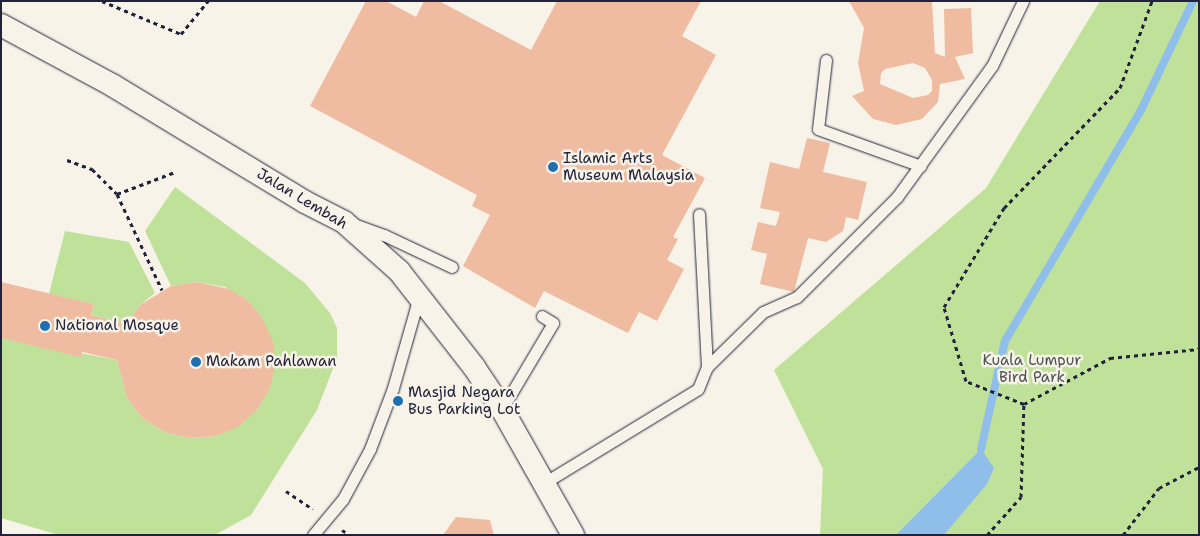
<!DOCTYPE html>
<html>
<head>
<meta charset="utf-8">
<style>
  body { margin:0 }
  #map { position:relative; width:1200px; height:536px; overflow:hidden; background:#f7f3e8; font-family:"Shantell Sans",sans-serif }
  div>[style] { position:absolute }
  .green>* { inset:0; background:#c0e19a }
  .water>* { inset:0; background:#90beea }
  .stream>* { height:8px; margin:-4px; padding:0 4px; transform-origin:4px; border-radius:4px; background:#90beea }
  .building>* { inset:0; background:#efbca1 }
  .path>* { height:3px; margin-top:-1.5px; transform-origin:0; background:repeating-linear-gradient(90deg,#22223b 0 4px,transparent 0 8px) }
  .roads { filter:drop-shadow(0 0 1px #22223b) drop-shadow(0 0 1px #22223b) }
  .lane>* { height:11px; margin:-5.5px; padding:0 5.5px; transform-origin:5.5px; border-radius:5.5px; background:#f7f3e8 }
  .street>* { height:22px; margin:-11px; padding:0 11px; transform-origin:11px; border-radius:11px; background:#f7f3e8 }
  .dots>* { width:14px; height:14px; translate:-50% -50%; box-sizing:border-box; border:2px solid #f7f3e8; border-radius:50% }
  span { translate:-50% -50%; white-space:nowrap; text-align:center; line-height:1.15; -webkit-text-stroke:5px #f7f3e8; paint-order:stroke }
  .poi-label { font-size:15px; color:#22223b }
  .left { translate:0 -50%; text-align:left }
  .street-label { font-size:15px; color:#22223b }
  .park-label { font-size:15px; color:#4a5253 }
  .frame { position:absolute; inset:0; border:2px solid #22223b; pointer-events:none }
</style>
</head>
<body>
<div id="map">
  <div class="green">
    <div style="clip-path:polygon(1100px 1px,1199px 1px,1199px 535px,820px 535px,823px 469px,774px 370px,986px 188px)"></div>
    <div style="clip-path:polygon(175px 187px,305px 283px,330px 313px,337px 328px,337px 358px,317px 410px,251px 515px,215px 535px,59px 535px,1px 518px,1px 338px,117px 360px,127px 398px,143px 419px,167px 433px,191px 438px,216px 436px,238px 426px,257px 410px,270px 388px,246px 299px,225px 287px,197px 282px,171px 286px,145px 231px)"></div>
    <div style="clip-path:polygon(65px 231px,129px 242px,155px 293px,140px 305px,127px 324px,91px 315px,94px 304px,49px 294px)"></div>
  </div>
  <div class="water">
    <div style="clip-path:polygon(981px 449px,994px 468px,987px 484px,944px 535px,896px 535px)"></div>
  </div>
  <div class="stream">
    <div style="left:981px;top:449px;width:111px;rotate:-77.5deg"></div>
    <div style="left:1005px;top:341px;width:270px;rotate:-59.5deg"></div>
    <div style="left:1142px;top:108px;width:119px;rotate:-64.5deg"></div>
  </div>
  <div class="building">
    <div style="clip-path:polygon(366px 1px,386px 1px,416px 17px,424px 1px,439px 1px,531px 50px,557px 1px,701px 1px,682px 36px,716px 55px,662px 155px,705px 178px,673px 237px,678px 239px,667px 260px,684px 269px,657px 321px,639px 312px,628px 333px,544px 291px,535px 308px,463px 266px,490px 215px,472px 206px,477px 195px,310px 106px)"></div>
    <div style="clip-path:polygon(evenodd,849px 1px,932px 1px,935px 53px,945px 57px,944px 9px,971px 8px,973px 53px,955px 57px,965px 79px,940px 84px,938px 102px,922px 119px,896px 125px,873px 119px,852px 96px,864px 91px,858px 63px,864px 28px,849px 1px,913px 63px,925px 68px,932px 80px,932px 91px,928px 95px,913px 98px,880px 84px,881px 73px,885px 69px,913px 63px)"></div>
    <div style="clip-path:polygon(807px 138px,830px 143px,823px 172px,867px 182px,858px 220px,846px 217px,843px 231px,826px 242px,808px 238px,794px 292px,760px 284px,767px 254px,751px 250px,758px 222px,776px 226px,780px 212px,760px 208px,770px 162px,799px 169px)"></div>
    <div style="clip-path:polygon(1px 282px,94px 304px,91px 315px,127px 324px,140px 305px,171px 286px,197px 282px,229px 289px,246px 299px,262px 317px,273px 342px,275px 365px,270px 388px,257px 410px,238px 427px,216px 436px,191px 438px,167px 433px,143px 419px,127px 398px,117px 360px,82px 352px,81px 357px,1px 338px)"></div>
    <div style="clip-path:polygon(456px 517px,490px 520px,494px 535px,443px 535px)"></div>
  </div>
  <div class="path">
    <div style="left:102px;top:1px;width:86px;rotate:22.7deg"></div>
    <div style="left:181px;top:34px;width:43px;rotate:-50.7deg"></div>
    <div style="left:67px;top:160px;width:27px;rotate:20deg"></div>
    <div style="left:92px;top:169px;width:35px;rotate:45deg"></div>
    <div style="left:117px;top:194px;width:106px;rotate:64.9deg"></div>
    <div style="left:117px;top:194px;width:62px;rotate:-20.8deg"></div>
    <div style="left:1024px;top:404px;width:62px;rotate:-158.4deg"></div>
    <div style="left:966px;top:381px;width:77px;rotate:-106.6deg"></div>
    <div style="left:944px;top:307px;width:116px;rotate:-58.8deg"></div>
    <div style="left:1004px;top:208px;width:167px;rotate:-46deg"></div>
    <div style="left:1120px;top:88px;width:93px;rotate:-69.8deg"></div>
    <div style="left:286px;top:491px;width:32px;rotate:34deg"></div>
    <div style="left:342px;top:530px;width:9px;rotate:32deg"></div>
    <div style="left:987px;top:535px;width:51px;rotate:-48.2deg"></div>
    <div style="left:1021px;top:497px;width:93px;rotate:-88.2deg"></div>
    <div style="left:1024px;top:404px;width:98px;rotate:-28.1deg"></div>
    <div style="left:1110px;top:358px;width:89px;rotate:-5.8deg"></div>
    <div style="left:1123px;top:535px;width:59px;rotate:-52.5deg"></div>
    <div style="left:1159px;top:488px;width:45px;rotate:-27.7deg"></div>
  </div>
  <div class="roads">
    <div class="lane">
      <div style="left:826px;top:60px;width:69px;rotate:96.6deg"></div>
      <div style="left:818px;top:129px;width:109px;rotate:19.8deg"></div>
      <div style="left:356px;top:225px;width:30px;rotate:20deg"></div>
      <div style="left:384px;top:235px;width:75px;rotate:25.2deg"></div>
      <div style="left:707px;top:367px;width:78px;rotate:-44.5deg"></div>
      <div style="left:763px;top:312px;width:37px;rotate:-24deg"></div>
      <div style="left:797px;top:297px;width:141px;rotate:-45deg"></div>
      <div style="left:897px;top:197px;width:162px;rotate:-54.1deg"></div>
      <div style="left:992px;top:66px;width:72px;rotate:-64.5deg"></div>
      <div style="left:502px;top:409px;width:100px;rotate:-59.3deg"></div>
      <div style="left:553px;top:323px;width:13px;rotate:-148deg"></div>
      <div style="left:544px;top:483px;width:180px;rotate:-31.4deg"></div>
      <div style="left:698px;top:389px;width:24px;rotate:-68deg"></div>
      <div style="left:707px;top:367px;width:153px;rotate:-93deg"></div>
      <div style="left:313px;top:535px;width:47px;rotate:-50.2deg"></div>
      <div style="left:343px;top:499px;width:57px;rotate:-61.6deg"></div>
      <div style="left:370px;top:449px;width:65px;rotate:-69.3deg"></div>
      <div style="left:393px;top:388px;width:95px;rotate:-74.1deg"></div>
    </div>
    <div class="street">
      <div style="left:1px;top:25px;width:126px;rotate:28.4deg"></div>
      <div style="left:112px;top:85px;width:226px;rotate:31.2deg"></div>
      <div style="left:305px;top:202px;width:44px;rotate:27.1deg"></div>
      <div style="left:344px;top:222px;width:74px;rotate:41.7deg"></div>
      <div style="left:399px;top:271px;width:122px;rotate:52deg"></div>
      <div style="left:474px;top:367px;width:50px;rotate:56.3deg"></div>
      <div style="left:502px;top:409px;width:145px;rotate:60.6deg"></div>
    </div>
  </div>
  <div class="dots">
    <div style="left:553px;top:167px;background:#1f6fb2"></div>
    <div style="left:45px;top:326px;background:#1f6fb2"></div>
    <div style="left:196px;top:362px;background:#1f6fb2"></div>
    <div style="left:398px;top:401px;background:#1f6fb2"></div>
  </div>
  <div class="poi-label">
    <span class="left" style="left:563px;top:167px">Islamic Arts<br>Museum Malaysia</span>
    <span class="left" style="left:55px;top:326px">National Mosque</span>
    <span class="left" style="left:206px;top:362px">Makam Pahlawan</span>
    <span class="left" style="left:408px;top:401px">Masjid Negara<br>Bus Parking Lot</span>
  </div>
  <div class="street-label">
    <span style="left:302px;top:199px;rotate:31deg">Jalan Lembah</span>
  </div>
  <div class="park-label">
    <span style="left:1032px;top:369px">Kuala Lumpur<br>Bird Park</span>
  </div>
  <div class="frame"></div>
</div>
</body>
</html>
